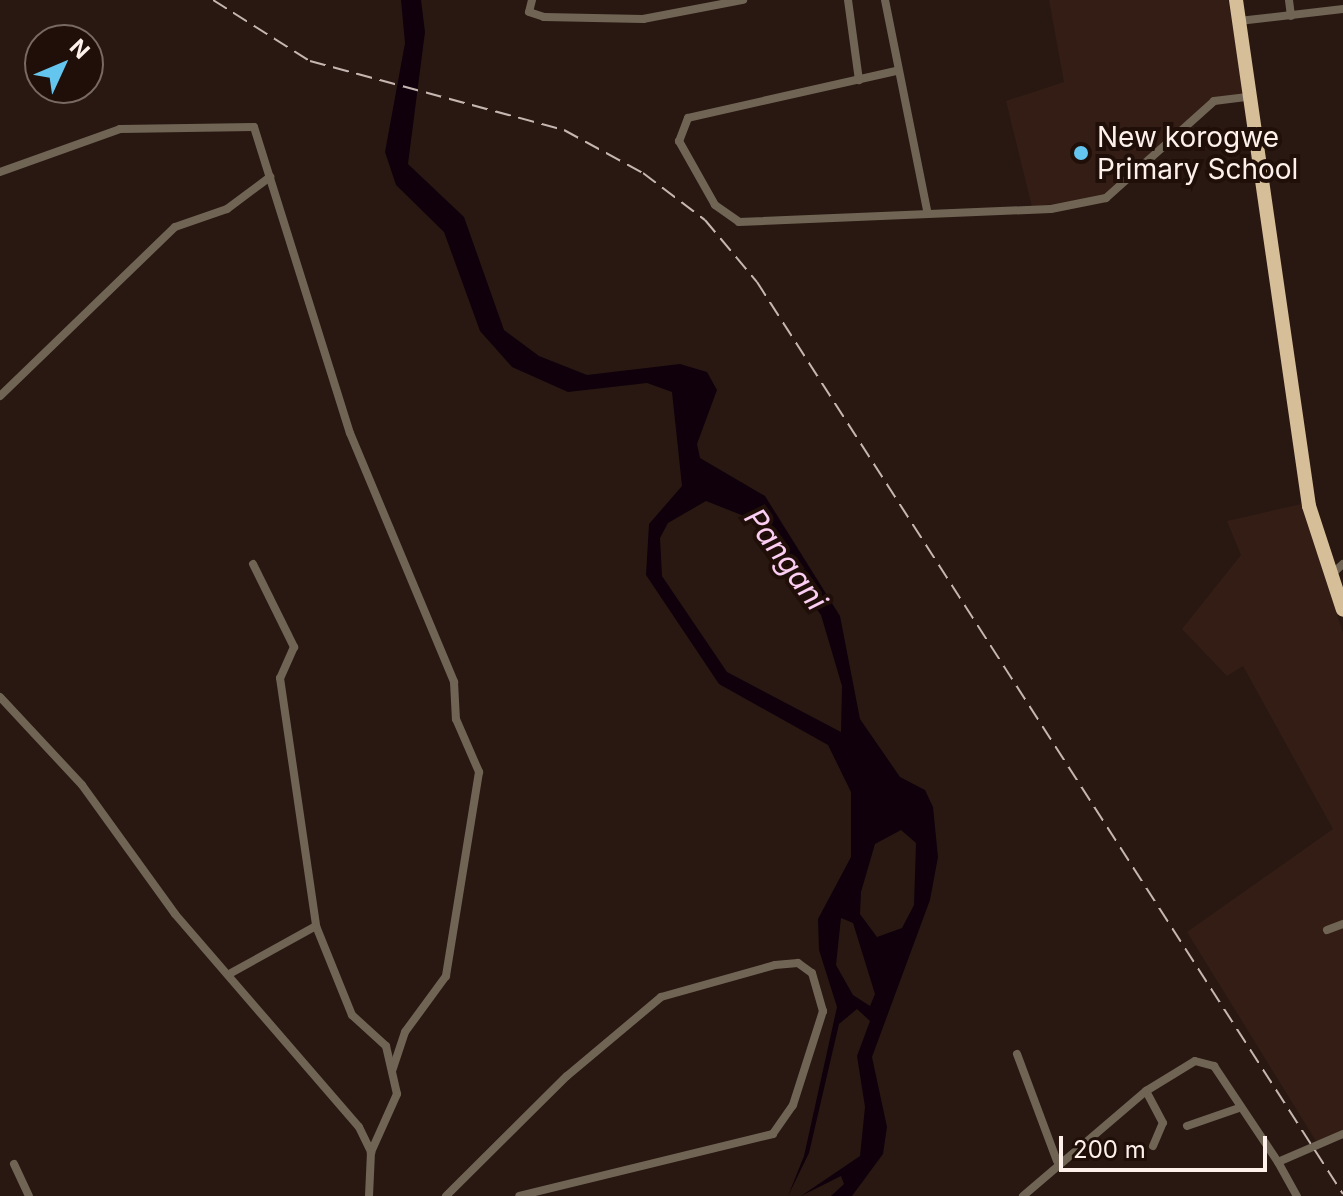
<!DOCTYPE html>
<html>
<head>
<meta charset="utf-8">
<style>
  body { margin:0 }
  #map { position:relative; width:1343px; height:1196px; overflow:hidden; background:#291811; font-family:Inter,sans-serif }
  div>[style] { position:absolute }
  .built>* { inset:0; background:#341d14 }
  .water>* { inset:0; background:#0f000c }
  .minor>* { height:8px; margin:-4px; padding:0 4px; transform-origin:4px; border-radius:4px; background:#706555 }
  .trunk>* { height:14px; margin:-7px; padding:0 7px; transform-origin:7px; border-radius:7px; background:#d6be99 }
  .rail>* { height:2px; margin-top:-1px; transform-origin:0; background:repeating-linear-gradient(90deg,#c5b6b1 0 16px,transparent 0 24px) }
  .dots>* { width:22px; height:22px; translate:-50% -50%; box-sizing:border-box; border:4px solid #1f0f08; border-radius:50% }
  span { translate:-50% -50%; white-space:nowrap; text-align:center; line-height:1.15; -webkit-text-stroke:8px #1f0f08; paint-order:stroke }
  .poi-label { font-size:28px; color:#fef1ec }
  .left { translate:0 -50%; text-align:left }
  .water-label { font-size:30px; color:#fdcef4; font-style:italic }
  .north { position:absolute; left:24px; top:24px; width:80px; height:80px; box-sizing:border-box; background:#1f0f08; border:2px solid #786963; border-radius:50%; rotate:46deg; font-size:22px; font-weight:700; line-height:32px; text-align:center; color:#fef1ec }
  .north::after { content:''; display:block; margin:auto; width:28px; height:36px; background:#64c5ee; clip-path:polygon(50% 0,100% 100%,50% 72%,0 100%) }
  .scale { position:absolute; left:1059px; top:1136px; width:208px; height:36px; box-sizing:border-box; border:4px solid #fef1ec; border-top:0; padding-left:10px; font-size:24px; line-height:28px; white-space:nowrap; color:#fef1ec; -webkit-text-stroke:6px #1f0f08; paint-order:stroke }
</style>
</head>
<body>
<div id="map">
  <div class="built">
    <div style="clip-path:polygon(1049px 0,1228px 0,1244px 94px,1212px 98px,1105px 196px,1032px 207px,1006px 101px,1064px 82px)"></div>
    <div style="clip-path:polygon(1301px 504px,1343px 633px,1343px 1131px,1316px 1141px,1187px 932px,1333px 829px,1243px 666px,1227px 676px,1182px 629px,1241px 555px,1227px 521px)"></div>
  </div>
  <div class="water">
    <div style="clip-path:polygon(evenodd,401px 0,421px 0,425px 32px,408px 164px,464px 217px,504px 330px,539px 356px,587px 375px,680px 364px,707px 372px,717px 390px,697px 444px,700px 458px,765px 496px,840px 616px,860px 719px,900px 777px,925px 790px,933px 807px,938px 857px,930px 900px,872px 1057px,887px 1127px,883px 1154px,852px 1196px,831px 1196px,844px 1184px,841px 1176px,801px 1196px,860px 1156px,865px 1107px,857px 1056px,870px 1021px,857px 1009px,839px 1024px,809px 1153px,788px 1196px,804px 1156px,837px 1007px,819px 950px,818px 919px,851px 857px,851px 792px,828px 745px,719px 684px,646px 575px,649px 524px,682px 486px,672px 392px,647px 383px,568px 392px,512px 367px,480px 331px,444px 232px,396px 185px,385px 152px,405px 43px,401px 0,706px 501px,749px 518px,821px 615px,842px 686px,841px 732px,727px 672px,662px 576px,660px 538px,668px 523px,706px 501px,401px 0,901px 830px,916px 843px,914px 905px,902px 928px,877px 937px,860px 914px,861px 892px,875px 844px,901px 830px,401px 0,841px 918px,853px 923px,875px 994px,870px 1006px,853px 995px,836px 965px,841px 918px)"></div>
  </div>
  <div class="minor">
    <div style="left:532px;top:0;width:12px;rotate:104deg"></div>
    <div style="left:529px;top:12px;width:16px;rotate:18deg"></div>
    <div style="left:544px;top:17px;width:99px;rotate:1.2deg"></div>
    <div style="left:643px;top:19px;width:102px;rotate:-10.8deg"></div>
    <div style="left:848px;top:0;width:81px;rotate:82.2deg"></div>
    <div style="left:885px;top:0;width:215px;rotate:78.7deg"></div>
    <div style="left:1289px;top:0;width:16px;rotate:83deg"></div>
    <div style="left:1239px;top:21px;width:105px;rotate:-6.6deg"></div>
    <div style="left:896px;top:71px;width:213px;rotate:167.3deg"></div>
    <div style="left:688px;top:118px;width:25px;rotate:111deg"></div>
    <div style="left:679px;top:141px;width:73px;rotate:60.6deg"></div>
    <div style="left:715px;top:205px;width:29px;rotate:35deg"></div>
    <div style="left:739px;top:222px;width:312px;rotate:-2.4deg"></div>
    <div style="left:1051px;top:209px;width:56px;rotate:-11.3deg"></div>
    <div style="left:1106px;top:198px;width:145px;rotate:-41.9deg"></div>
    <div style="left:1214px;top:101px;width:38px;rotate:-7deg"></div>
    <div style="left:0;top:172px;width:127px;rotate:-19.7deg"></div>
    <div style="left:120px;top:129px;width:134px;rotate:-0.9deg"></div>
    <div style="left:254px;top:127px;width:321px;rotate:72.6deg"></div>
    <div style="left:350px;top:433px;width:270px;rotate:67.3deg"></div>
    <div style="left:454px;top:682px;width:37px;rotate:87deg"></div>
    <div style="left:456px;top:719px;width:58px;rotate:66.5deg"></div>
    <div style="left:479px;top:772px;width:207px;rotate:99.2deg"></div>
    <div style="left:446px;top:976px;width:69px;rotate:126.2deg"></div>
    <div style="left:405px;top:1032px;width:41px;rotate:108.4deg"></div>
    <div style="left:0;top:396px;width:243px;rotate:-44deg"></div>
    <div style="left:175px;top:227px;width:55px;rotate:-19.1deg"></div>
    <div style="left:227px;top:209px;width:54px;rotate:-36.7deg"></div>
    <div style="left:253px;top:564px;width:93px;rotate:63.7deg"></div>
    <div style="left:294px;top:647px;width:34px;rotate:114deg"></div>
    <div style="left:280px;top:678px;width:251px;rotate:81.7deg"></div>
    <div style="left:316px;top:926px;width:96px;rotate:68deg"></div>
    <div style="left:352px;top:1015px;width:46px;rotate:42.4deg"></div>
    <div style="left:386px;top:1046px;width:49px;rotate:77.1deg"></div>
    <div style="left:397px;top:1094px;width:64px;rotate:114.1deg"></div>
    <div style="left:1331px;top:575px;width:16px;rotate:-43deg"></div>
    <div style="left:0;top:697px;width:120px;rotate:47deg"></div>
    <div style="left:82px;top:785px;width:159px;rotate:54.2deg"></div>
    <div style="left:175px;top:914px;width:281px;rotate:49.2deg"></div>
    <div style="left:359px;top:1127px;width:28px;rotate:64deg"></div>
    <div style="left:371px;top:1152px;width:44px;rotate:92.6deg"></div>
    <div style="left:1327px;top:930px;width:17px;rotate:-21deg"></div>
    <div style="left:231px;top:973px;width:97px;rotate:-28.9deg"></div>
    <div style="left:1017px;top:1054px;width:114px;rotate:69.5deg"></div>
    <div style="left:1187px;top:1126px;width:55px;rotate:-19.1deg"></div>
    <div style="left:1153px;top:1146px;width:25px;rotate:-67deg"></div>
    <div style="left:1163px;top:1123px;width:36px;rotate:-118deg"></div>
    <div style="left:1146px;top:1091px;width:57px;rotate:-31.5deg"></div>
    <div style="left:1195px;top:1061px;width:20px;rotate:15deg"></div>
    <div style="left:1214px;top:1066px;width:115px;rotate:56.3deg"></div>
    <div style="left:1278px;top:1162px;width:71px;rotate:-23.3deg"></div>
    <div style="left:1278px;top:1162px;width:39px;rotate:61deg"></div>
    <div style="left:14px;top:1164px;width:35px;rotate:65deg"></div>
    <div style="left:446px;top:1196px;width:170px;rotate:-44.8deg"></div>
    <div style="left:567px;top:1076px;width:123px;rotate:-40deg"></div>
    <div style="left:661px;top:997px;width:118px;rotate:-15.7deg"></div>
    <div style="left:775px;top:965px;width:23px;rotate:-5deg"></div>
    <div style="left:798px;top:963px;width:17px;rotate:36deg"></div>
    <div style="left:812px;top:973px;width:40px;rotate:74deg"></div>
    <div style="left:823px;top:1011px;width:99px;rotate:107.7deg"></div>
    <div style="left:793px;top:1105px;width:35px;rotate:125deg"></div>
    <div style="left:773px;top:1134px;width:261px;rotate:166.3deg"></div>
    <div style="left:1023px;top:1196px;width:162px;rotate:-40.5deg"></div>
  </div>
  <div class="trunk">
    <div style="left:1236px;top:0;width:511px;rotate:81.79deg"></div>
    <div style="left:1309px;top:506px;width:109px;rotate:71.9deg"></div>
  </div>
  <div class="rail">
    <div style="left:213px;top:0;width:115px;rotate:32.2deg"></div>
    <div style="left:310px;top:61px;width:263px;rotate:15.2deg"></div>
    <div style="left:564px;top:130px;width:90px;rotate:28.6deg"></div>
    <div style="left:643px;top:173px;width:78px;rotate:37.2deg"></div>
    <div style="left:705px;top:220px;width:81px;rotate:50deg"></div>
    <div style="left:757px;top:282px;width:1084px;rotate:57.28deg"></div>
  </div>
  <div class="dots">
    <div style="left:1081px;top:153px;background:#64c5ee"></div>
  </div>
  <div class="poi-label">
    <span class="left" style="left:1097px;top:153px">New korogwe<br>Primary School</span>
  </div>
  <div class="water-label">
    <span style="left:786px;top:559px;rotate:54deg">Pangani</span>
  </div>
  <div class="north">N</div>
  <div class="scale">200 m</div>
</div>
</body>
</html>
